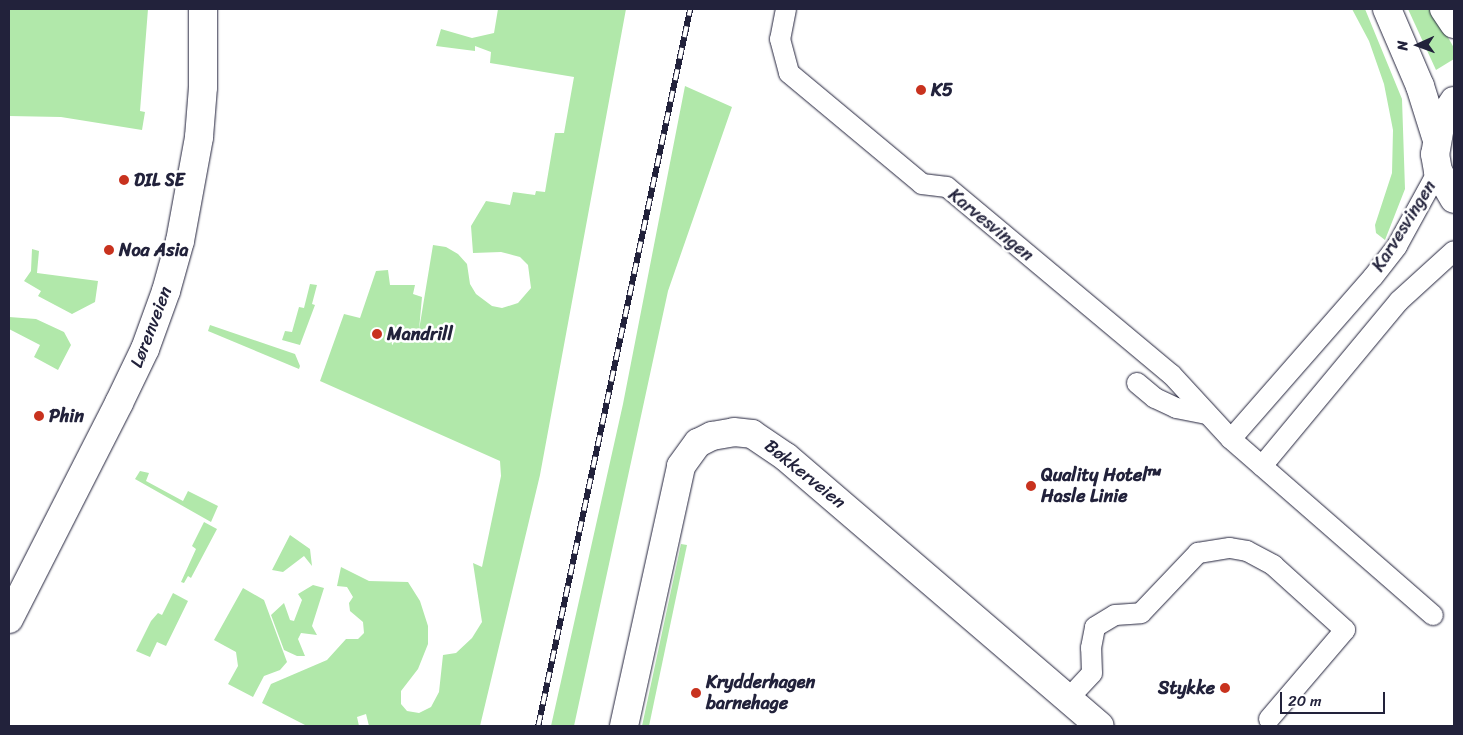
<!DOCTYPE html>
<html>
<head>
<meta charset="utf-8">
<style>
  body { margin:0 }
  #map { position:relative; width:1463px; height:735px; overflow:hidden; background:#fff; font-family:Sriracha,sans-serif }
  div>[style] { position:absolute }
  .green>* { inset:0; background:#b1e8aa }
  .roads { filter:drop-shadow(0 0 1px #22223b) drop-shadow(0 0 1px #22223b) }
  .service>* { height:20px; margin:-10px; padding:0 10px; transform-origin:10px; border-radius:10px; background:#fff }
  .minor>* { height:28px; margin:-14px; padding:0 14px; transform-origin:14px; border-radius:14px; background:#fff }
  .tertiary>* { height:28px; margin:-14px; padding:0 14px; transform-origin:14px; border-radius:14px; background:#fff }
  .secondary>* { height:28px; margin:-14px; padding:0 14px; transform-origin:14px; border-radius:14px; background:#fff }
  .rail>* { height:5.5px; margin-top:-2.75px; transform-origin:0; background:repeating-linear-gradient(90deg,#fff 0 11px,#22223b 0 22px); box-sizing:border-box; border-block:1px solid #22223b }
  .dots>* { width:14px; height:14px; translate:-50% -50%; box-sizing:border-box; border:2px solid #fff; border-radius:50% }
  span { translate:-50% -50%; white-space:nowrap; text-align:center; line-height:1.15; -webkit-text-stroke:5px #fff; paint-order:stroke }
  .poi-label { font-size:18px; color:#22223b; font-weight:700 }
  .left { translate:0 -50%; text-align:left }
  .right { translate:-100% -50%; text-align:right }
  .street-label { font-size:18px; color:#22223b }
  .frame { position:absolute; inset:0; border:10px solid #22223b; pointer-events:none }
  .north { position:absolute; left:1393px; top:20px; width:50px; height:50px; -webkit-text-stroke:4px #fff; paint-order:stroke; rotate:268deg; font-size:14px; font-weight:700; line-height:20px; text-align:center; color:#22223b }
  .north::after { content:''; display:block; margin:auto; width:18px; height:22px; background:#22223b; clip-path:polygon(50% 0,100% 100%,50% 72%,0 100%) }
  .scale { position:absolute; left:1280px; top:692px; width:105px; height:22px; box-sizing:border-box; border:2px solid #22223b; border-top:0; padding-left:6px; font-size:15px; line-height:18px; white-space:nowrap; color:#22223b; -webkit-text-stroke:4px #fff; paint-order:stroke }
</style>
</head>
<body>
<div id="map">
  <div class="green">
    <div style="clip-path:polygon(9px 9px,148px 9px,140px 111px,145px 112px,142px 130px,61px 117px,9px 116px)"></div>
    <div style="clip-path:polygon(498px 9px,626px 9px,540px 475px,480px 726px,369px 726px,366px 714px,357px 717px,359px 726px,307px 726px,262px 703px,271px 684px,327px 660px,346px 639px,358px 639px,364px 633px,363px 622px,350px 611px,349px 603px,353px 597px,347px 587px,337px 586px,341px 567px,369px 581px,408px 582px,420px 601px,428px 626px,428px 644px,418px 669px,401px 691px,401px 704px,407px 711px,419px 713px,431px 707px,439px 692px,443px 655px,456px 653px,472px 638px,482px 622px,473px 563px,482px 567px,501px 476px,500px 461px,320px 381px,344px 314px,360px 318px,376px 271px,388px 270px,390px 285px,415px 285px,413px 294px,422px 297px,419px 330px,433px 245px,446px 247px,458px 254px,467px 264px,470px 284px,476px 294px,492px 306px,502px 308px,518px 303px,531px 288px,528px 265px,520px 257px,501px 252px,473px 253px,471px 226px,486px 201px,510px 205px,513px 192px,535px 195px,536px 191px,545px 192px,555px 133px,564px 133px,574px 77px,490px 63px,491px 52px,475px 46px,475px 51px,436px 46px,441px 29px,472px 38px,494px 33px)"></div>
    <div style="clip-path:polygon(1352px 9px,1365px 9px,1402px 99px,1405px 189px,1385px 240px,1376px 233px,1375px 225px,1392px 173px,1393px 130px,1384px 84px,1369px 41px)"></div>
    <div style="clip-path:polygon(1408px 9px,1432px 9px,1454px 48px,1454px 59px,1436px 70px)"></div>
    <div style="clip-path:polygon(685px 86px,732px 107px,668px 291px,574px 726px,551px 726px,623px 404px)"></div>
    <div style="clip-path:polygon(32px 249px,39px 251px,37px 273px,98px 281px,95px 302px,72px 314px,38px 296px,41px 291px,24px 281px,31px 271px)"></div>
    <div style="clip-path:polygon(310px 284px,317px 285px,312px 304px,315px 305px,300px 345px,282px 340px,285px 331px,292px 332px,299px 307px,304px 308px)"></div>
    <div style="clip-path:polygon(9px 317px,36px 319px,64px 332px,71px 345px,58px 370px,34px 357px,40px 345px,9px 329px)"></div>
    <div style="clip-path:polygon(210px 325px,295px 354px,300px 366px,299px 369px,208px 331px)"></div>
    <div style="clip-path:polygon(140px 471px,149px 473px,146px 481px,183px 501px,188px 491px,218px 506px,211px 522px,135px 479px)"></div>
    <div style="clip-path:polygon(204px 522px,217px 529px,191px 578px,188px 576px,184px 583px,181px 582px,196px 549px,192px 546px)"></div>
    <div style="clip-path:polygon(290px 535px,310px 549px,312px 566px,304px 556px,283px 572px,272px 570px)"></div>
    <div style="clip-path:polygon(681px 544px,687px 545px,649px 726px,642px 726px)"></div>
    <div style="clip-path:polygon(313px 585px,324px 588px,312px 626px,317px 635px,301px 633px,298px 639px,305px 656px,297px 656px,284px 650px,271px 615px,284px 603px,290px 620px,294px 621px,302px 600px,298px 594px)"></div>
    <div style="clip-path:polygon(243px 588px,264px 600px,287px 662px,280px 670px,264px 676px,253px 697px,228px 684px,238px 666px,236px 652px,214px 640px)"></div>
    <div style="clip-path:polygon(173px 593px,188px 601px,166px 646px,157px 642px,150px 657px,136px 651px,151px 621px,158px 613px,162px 615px)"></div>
  </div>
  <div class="roads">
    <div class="service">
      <div style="left:786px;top:9px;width:31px;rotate:101deg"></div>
      <div style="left:780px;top:39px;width:35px;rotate:75deg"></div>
      <div style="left:789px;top:73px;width:173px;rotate:39.8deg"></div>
      <div style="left:922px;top:184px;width:25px;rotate:7deg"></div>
      <div style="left:947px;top:187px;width:292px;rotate:39.9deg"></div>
      <div style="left:1171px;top:374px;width:88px;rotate:47.3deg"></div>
      <div style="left:1231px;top:439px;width:268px;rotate:41.1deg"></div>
      <div style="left:1137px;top:383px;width:23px;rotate:40deg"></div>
      <div style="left:1155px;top:398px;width:23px;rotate:25deg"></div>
      <div style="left:1176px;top:408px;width:31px;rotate:11deg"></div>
      <div style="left:1231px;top:439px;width:215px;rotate:-48.8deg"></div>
      <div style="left:1373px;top:277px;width:39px;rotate:-52deg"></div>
      <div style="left:1397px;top:246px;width:85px;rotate:-61.3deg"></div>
      <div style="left:1262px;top:466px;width:214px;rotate:-50.3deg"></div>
      <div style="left:1399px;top:301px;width:74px;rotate:-42.3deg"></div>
      <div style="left:1068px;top:699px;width:35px;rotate:-47deg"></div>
      <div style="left:1092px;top:673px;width:25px;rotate:-92deg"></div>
      <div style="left:1091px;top:648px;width:21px;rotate:-79deg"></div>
      <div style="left:1095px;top:627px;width:23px;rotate:-31deg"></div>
      <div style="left:1115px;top:615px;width:26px;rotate:-4deg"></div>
      <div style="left:1141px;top:613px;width:83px;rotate:-46.5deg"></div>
      <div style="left:1198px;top:553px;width:32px;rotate:-9deg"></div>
      <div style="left:1230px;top:548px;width:17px;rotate:10deg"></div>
      <div style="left:1247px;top:551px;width:30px;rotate:28deg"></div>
      <div style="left:1273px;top:565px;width:97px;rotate:42.1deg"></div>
      <div style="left:1345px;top:630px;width:117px;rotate:130.5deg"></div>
    </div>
    <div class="minor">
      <div style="left:624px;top:726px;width:266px;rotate:-77.6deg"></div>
      <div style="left:681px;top:466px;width:29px;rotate:-54deg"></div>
      <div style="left:698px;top:443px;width:16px;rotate:-27deg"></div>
      <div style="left:712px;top:436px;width:22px;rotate:-10deg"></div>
      <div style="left:734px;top:432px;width:18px;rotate:6deg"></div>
      <div style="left:752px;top:434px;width:41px;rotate:34.1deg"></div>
      <div style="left:786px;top:457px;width:413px;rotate:40.6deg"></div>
    </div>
    <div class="tertiary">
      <div style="left:9px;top:619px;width:242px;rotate:-63deg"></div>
      <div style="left:119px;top:403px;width:60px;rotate:-64.3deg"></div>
      <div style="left:145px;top:349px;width:62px;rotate:-70.1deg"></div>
      <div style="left:166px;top:291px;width:52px;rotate:-74.4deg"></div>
      <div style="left:180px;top:241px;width:106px;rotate:-79.6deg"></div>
      <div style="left:199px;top:137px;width:50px;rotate:-85.4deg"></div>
      <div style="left:203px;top:87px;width:78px;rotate:-90deg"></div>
    </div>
    <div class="secondary">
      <div style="left:1387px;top:9px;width:84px;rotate:66.8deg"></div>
      <div style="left:1420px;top:86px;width:53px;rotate:72.6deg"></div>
      <div style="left:1444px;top:9px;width:18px;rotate:56deg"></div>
      <div style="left:1454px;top:101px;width:24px;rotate:123deg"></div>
      <div style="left:1441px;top:121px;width:34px;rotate:100deg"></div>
      <div style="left:1435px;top:154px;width:17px;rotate:80deg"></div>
      <div style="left:1438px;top:171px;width:32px;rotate:60deg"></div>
    </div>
  </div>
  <div class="rail">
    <div style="left:538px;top:726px;width:733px;rotate:-78.03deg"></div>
  </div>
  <div class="dots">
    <div style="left:921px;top:90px;background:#c8321e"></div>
    <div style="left:124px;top:180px;background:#c8321e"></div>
    <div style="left:109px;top:250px;background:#c8321e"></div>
    <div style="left:377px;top:334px;background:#c8321e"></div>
    <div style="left:39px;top:416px;background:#c8321e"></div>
    <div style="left:1031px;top:486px;background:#c8321e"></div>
    <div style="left:1225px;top:688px;background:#c8321e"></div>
    <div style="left:696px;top:693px;background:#c8321e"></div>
  </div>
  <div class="poi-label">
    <span class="left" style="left:931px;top:90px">K5</span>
    <span class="left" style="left:134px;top:180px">DIL SE</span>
    <span class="left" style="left:119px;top:250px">Noa Asia</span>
    <span class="left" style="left:387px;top:334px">Mandrill</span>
    <span class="left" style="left:49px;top:416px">Phin</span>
    <span class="left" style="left:1041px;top:486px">Quality Hotel™<br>Hasle Linie</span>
    <span class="left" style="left:706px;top:693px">Krydderhagen<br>barnehage</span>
    <span class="right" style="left:1215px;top:688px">Stykke</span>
  </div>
  <div class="street-label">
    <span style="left:991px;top:225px;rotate:39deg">Karvesvingen</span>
    <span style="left:1404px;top:226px;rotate:-58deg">Karvesvingen</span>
    <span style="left:151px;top:327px;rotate:-69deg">Lørenveien</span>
    <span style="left:805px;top:474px;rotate:39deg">Bøkkerveien</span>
  </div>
  <div class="frame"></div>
  <div class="north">N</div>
  <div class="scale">20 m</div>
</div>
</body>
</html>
